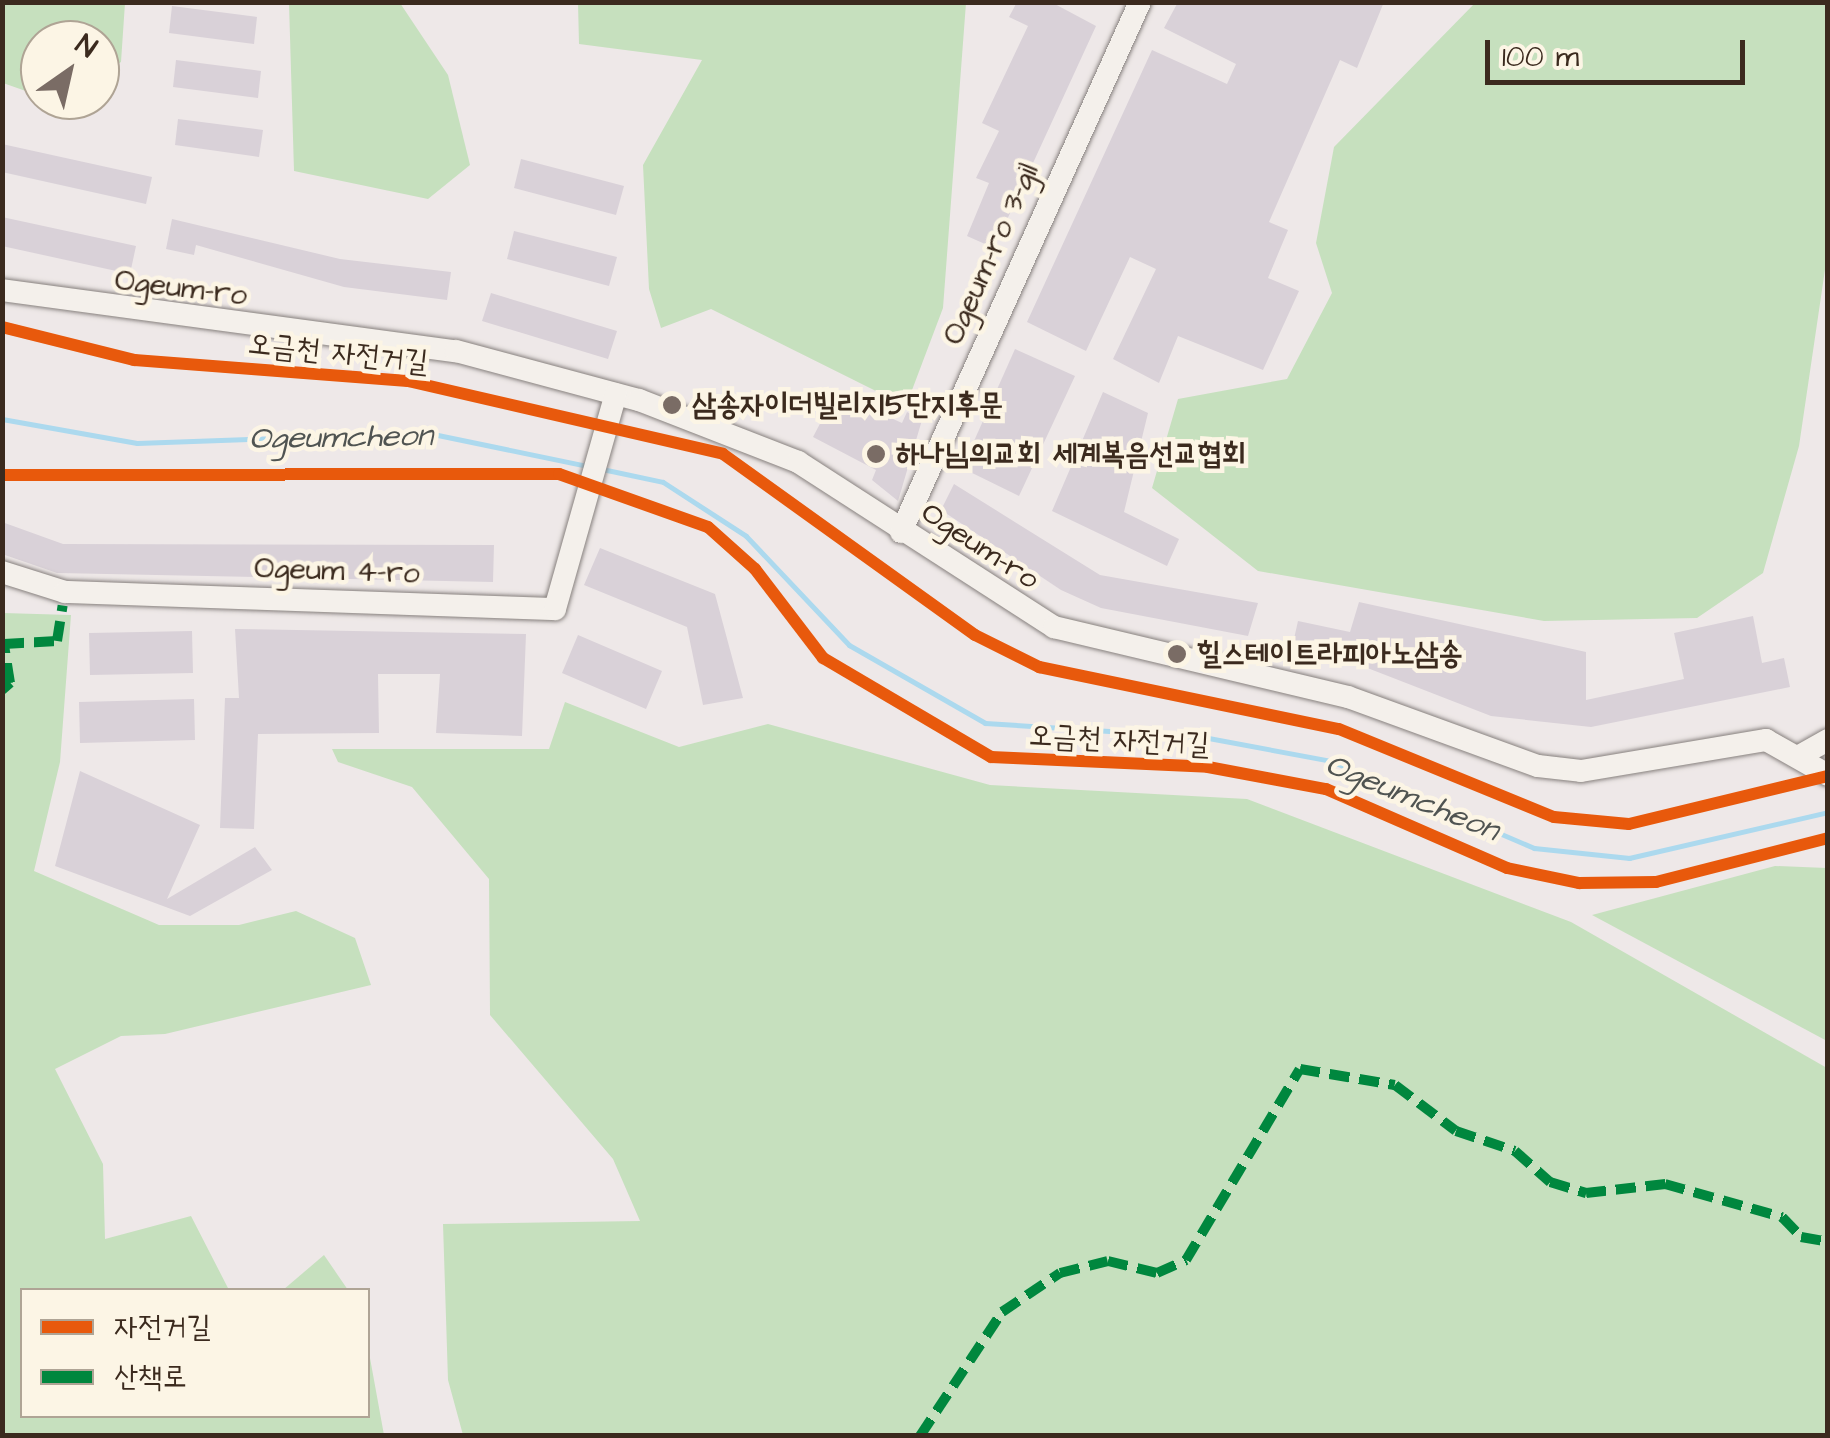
<!DOCTYPE html>
<html>
<head>
<meta charset="utf-8">
<style>
  body { margin:0 }
  #map { position:relative; width:1830px; height:1438px; overflow:hidden; background:#eee8e8; font-family:"Architects Daughter","Poor Story",sans-serif }
  div>[style] { position:absolute }
  .green>* { inset:0; background:#c6e0be }
  .stream>* { height:5px; margin:-2.5px; padding:0 2.5px; transform-origin:2.5px; border-radius:2.5px; background:#acd9ee }
  .building>* { inset:0; background:#d9d1d8 }
  .roads { filter:drop-shadow(0 0 2px #87817e) drop-shadow(0 0 2px #87817e) }
  .minor>* { height:22px; margin:-11px; padding:0 11px; transform-origin:11px; border-radius:11px; background:#f4f0eb }
  .quiet>* { height:10px; margin-top:-5px; transform-origin:0; background:repeating-linear-gradient(90deg,#00873e 0 20px,transparent 0 30px) }
  .cycleway>* { height:12px; margin:-6px; padding:0 6px; transform-origin:6px; border-radius:6px; background:#e8590c }
  .dots>* { width:28px; height:28px; translate:-50% -50%; box-sizing:border-box; border:5px solid #fcf5e5; border-radius:50% }
  span { translate:-50% -50%; white-space:nowrap; text-align:center; line-height:1.15; -webkit-text-stroke:9px #fcf5e5; paint-order:stroke }
  .street-label { font-size:30px; color:#3b2a1e }
  .poi-label { font-size:30px; color:#3b2a1e; font-weight:700 }
  .left { translate:0 -50%; text-align:left }
  .water-label { font-size:32px; color:#505452; font-style:italic }
  .frame { position:absolute; inset:0; border:5px solid #3b2a1e; pointer-events:none }
  .legend { position:absolute; left:20px; top:1288px; width:350px; height:130px; box-sizing:border-box; background:#fcf5e5; border:2px solid #afa495; margin:0; padding:12px 18px; list-style:none; font-size:30px; color:#3b2a1e }
  .legend li { display:flex; align-items:center; gap:20px; height:50px }
  .legend b { width:50px; border:2px solid #afa495 }
  .north { position:absolute; left:20px; top:20px; width:100px; height:100px; box-sizing:border-box; background:#fcf5e5; border:2px solid #afa495; border-radius:50%; rotate:34deg; font-size:28px; font-weight:700; line-height:40px; text-align:center; color:#3b2a1e }
  .north::after { content:''; display:block; margin:auto; width:35px; height:45px; background:#7a6c65; clip-path:polygon(50% 0,100% 100%,50% 72%,0 100%) }
  .scale { position:absolute; left:1485px; top:40px; width:260px; height:45px; box-sizing:border-box; border:5px solid #3b2a1e; border-top:0; padding-left:12px; font-size:30px; line-height:35px; white-space:nowrap; color:#3b2a1e; -webkit-text-stroke:8px #fcf5e5; paint-order:stroke }
</style>
</head>
<body>
<div id="map">
  <div class="green">
    <div style="clip-path:polygon(3px 2px,125px 3px,121px 62px,100px 75px,100px 40px,40px 40px,40px 96px,3px 83px)"></div>
    <div style="clip-path:polygon(1476px 2px,1827px 3px,1827px 256px,1799px 446px,1763px 573px,1697px 618px,1544px 621px,1258px 571px,1152px 488px,1178px 399px,1287px 379px,1332px 293px,1316px 243px,1334px 147px)"></div>
    <div style="clip-path:polygon(289px 3px,400px 3px,448px 75px,470px 165px,428px 199px,294px 171px)"></div>
    <div style="clip-path:polygon(578px 3px,966px 3px,943px 308px,906px 406px,711px 309px,661px 328px,649px 289px,643px 165px,702px 60px,579px 44px)"></div>
    <div style="clip-path:polygon(3px 613px,71px 615px,60px 762px,34px 871px,159px 925px,239px 925px,296px 911px,355px 938px,371px 985px,165px 1034px,121px 1036px,55px 1069px,103px 1164px,105px 1239px,191px 1216px,229px 1290px,22px 1290px,22px 1416px,368px 1416px,368px 1347px,384px 1435px,3px 1435px)"></div>
    <div style="clip-path:polygon(565px 702px,679px 747px,768px 724px,990px 785px,1247px 799px,1571px 922px,1827px 1068px,1827px 1435px,463px 1435px,448px 1380px,443px 1224px,640px 1221px,613px 1159px,490px 1015px,489px 879px,412px 787px,338px 762px,332px 749px,549px 749px)"></div>
    <div style="clip-path:polygon(1775px 866px,1827px 868px,1827px 1041px,1592px 915px)"></div>
    <div style="clip-path:polygon(324px 1255px,348px 1290px,283px 1290px)"></div>
  </div>
  <div class="stream">
    <div style="left:2px;top:419px;width:137px;rotate:10.1deg"></div>
    <div style="left:137px;top:443px;width:291px;rotate:-2deg"></div>
    <div style="left:428px;top:433px;width:162px;rotate:11.7deg"></div>
    <div style="left:602px;top:469px;width:62px;rotate:12deg"></div>
    <div style="left:663px;top:482px;width:99px;rotate:33deg"></div>
    <div style="left:746px;top:536px;width:150px;rotate:46.6deg"></div>
    <div style="left:849px;top:645px;width:157px;rotate:29.8deg"></div>
    <div style="left:985px;top:723px;width:218px;rotate:3.7deg"></div>
    <div style="left:1203px;top:737px;width:130px;rotate:10.6deg"></div>
    <div style="left:1331px;top:761px;width:221px;rotate:23.2deg"></div>
    <div style="left:1534px;top:848px;width:96px;rotate:6deg"></div>
    <div style="left:1629px;top:858px;width:204px;rotate:-13deg"></div>
  </div>
  <div class="building">
    <div style="clip-path:polygon(1017px 2px,1051px 2px,1096px 26px,994px 248px,967px 236px,989px 183px,976px 178px,999px 131px,982px 123px,1028px 26px,1009px 17px)"></div>
    <div style="clip-path:polygon(1178px 2px,1384px 2px,1357px 68px,1340px 60px,1269px 222px,1288px 230px,1268px 278px,1299px 291px,1263px 370px,1178px 336px,1159px 383px,1113px 359px,1156px 269px,1130px 257px,1086px 351px,1027px 322px,1152px 50px,1227px 84px,1236px 64px,1164px 28px)"></div>
    <div style="clip-path:polygon(172px 6px,257px 17px,254px 44px,169px 33px)"></div>
    <div style="clip-path:polygon(176px 60px,261px 71px,258px 98px,173px 87px)"></div>
    <div style="clip-path:polygon(178px 119px,263px 130px,259px 157px,175px 145px)"></div>
    <div style="clip-path:polygon(2px 144px,152px 177px,146px 204px,2px 172px)"></div>
    <div style="clip-path:polygon(521px 159px,624px 186px,616px 215px,514px 188px)"></div>
    <div style="clip-path:polygon(2px 217px,136px 246px,130px 274px,2px 246px)"></div>
    <div style="clip-path:polygon(172px 219px,340px 259px,451px 272px,447px 300px,344px 287px,196px 245px,194px 255px,166px 249px)"></div>
    <div style="clip-path:polygon(514px 231px,617px 257px,609px 286px,507px 259px)"></div>
    <div style="clip-path:polygon(491px 293px,617px 331px,608px 359px,482px 321px)"></div>
    <div style="clip-path:polygon(1015px 349px,1075px 376px,1019px 496px,962px 468px)"></div>
    <div style="clip-path:polygon(1103px 392px,1148px 413px,1124px 512px,1179px 539px,1167px 566px,1052px 511px)"></div>
    <div style="clip-path:polygon(836px 393px,902px 423px,907px 412px,922px 420px,898px 501px,872px 480px,876px 470px,813px 437px)"></div>
    <div style="clip-path:polygon(954px 484px,1100px 575px,1258px 603px,1248px 636px,1101px 608px,1061px 590px,941px 510px)"></div>
    <div style="clip-path:polygon(2px 522px,63px 544px,494px 545px,493px 582px,57px 573px,2px 554px)"></div>
    <div style="clip-path:polygon(600px 548px,715px 594px,743px 698px,703px 705px,687px 627px,584px 585px)"></div>
    <div style="clip-path:polygon(1359px 602px,1586px 652px,1586px 700px,1684px 679px,1674px 633px,1753px 616px,1762px 663px,1784px 658px,1790px 687px,1591px 727px,1491px 716px,1370px 669px,1291px 652px,1298px 621px,1350px 632px)"></div>
    <div style="clip-path:polygon(235px 629px,526px 634px,522px 736px,436px 733px,440px 674px,378px 674px,379px 733px,258px 734px,254px 829px,220px 828px,225px 698px,239px 698px)"></div>
    <div style="clip-path:polygon(192px 631px,193px 673px,90px 675px,89px 633px)"></div>
    <div style="clip-path:polygon(578px 635px,662px 671px,646px 709px,562px 673px)"></div>
    <div style="clip-path:polygon(194px 699px,195px 740px,80px 743px,79px 702px)"></div>
    <div style="clip-path:polygon(80px 771px,200px 825px,167px 899px,255px 847px,272px 870px,190px 916px,55px 866px)"></div>
  </div>
  <div class="roads">
    <div class="minor">
      <div style="left:2px;top:290px;width:458px;rotate:7.7deg"></div>
      <div style="left:456px;top:351px;width:189px;rotate:15deg"></div>
      <div style="left:639px;top:400px;width:171px;rotate:21.3deg"></div>
      <div style="left:798px;top:462px;width:305px;rotate:32.8deg"></div>
      <div style="left:1054px;top:627px;width:302px;rotate:13.4deg"></div>
      <div style="left:1348px;top:697px;width:202px;rotate:20deg"></div>
      <div style="left:1538px;top:766px;width:43px;rotate:6.6deg"></div>
      <div style="left:1581px;top:771px;width:188px;rotate:-9.5deg"></div>
      <div style="left:1766px;top:740px;width:71px;rotate:29.4deg"></div>
      <div style="left:901px;top:532px;width:581px;rotate:-65.73deg"></div>
      <div style="left:2px;top:572px;width:66px;rotate:17.6deg"></div>
      <div style="left:65px;top:592px;width:490px;rotate:2deg"></div>
      <div style="left:555px;top:609px;width:223px;rotate:-74.2deg"></div>
      <div style="left:1801px;top:755px;width:31px;rotate:-29deg"></div>
    </div>
  </div>
  <div class="quiet">
    <div style="left:2px;top:690px;width:11px;rotate:-41deg"></div>
    <div style="left:10px;top:683px;width:39px;rotate:-99deg"></div>
    <div style="left:4px;top:644px;width:53px;rotate:-3.2deg"></div>
    <div style="left:57px;top:641px;width:36px;rotate:-81deg"></div>
    <div style="left:920px;top:1436px;width:149px;rotate:-56.5deg"></div>
    <div style="left:1002px;top:1312px;width:70px;rotate:-33.9deg"></div>
    <div style="left:1060px;top:1273px;width:49px;rotate:-14deg"></div>
    <div style="left:1108px;top:1261px;width:50px;rotate:13.8deg"></div>
    <div style="left:1157px;top:1273px;width:32px;rotate:-24deg"></div>
    <div style="left:1186px;top:1260px;width:222px;rotate:-59.2deg"></div>
    <div style="left:1300px;top:1069px;width:96px;rotate:9.6deg"></div>
    <div style="left:1395px;top:1085px;width:76px;rotate:37deg"></div>
    <div style="left:1456px;top:1131px;width:62px;rotate:18.7deg"></div>
    <div style="left:1515px;top:1151px;width:47px;rotate:41.5deg"></div>
    <div style="left:1550px;top:1182px;width:38px;rotate:17deg"></div>
    <div style="left:1586px;top:1193px;width:80px;rotate:-6.5deg"></div>
    <div style="left:1665px;top:1184px;width:122px;rotate:15.8deg"></div>
    <div style="left:1782px;top:1217px;width:28px;rotate:46deg"></div>
    <div style="left:1801px;top:1237px;width:27px;rotate:10deg"></div>
  </div>
  <div class="cycleway">
    <div style="left:2px;top:327px;width:136px;rotate:14deg"></div>
    <div style="left:134px;top:360px;width:275px;rotate:4.4deg"></div>
    <div style="left:408px;top:381px;width:323px;rotate:13deg"></div>
    <div style="left:723px;top:454px;width:310px;rotate:35.7deg"></div>
    <div style="left:975px;top:635px;width:72px;rotate:26.6deg"></div>
    <div style="left:1039px;top:667px;width:306px;rotate:11.7deg"></div>
    <div style="left:1339px;top:729px;width:232px;rotate:22.3deg"></div>
    <div style="left:1554px;top:817px;width:75px;rotate:5.3deg"></div>
    <div style="left:1629px;top:824px;width:205px;rotate:-13.6deg"></div>
    <div style="left:2px;top:475px;width:557px;rotate:-0.1deg"></div>
    <div style="left:559px;top:474px;width:158px;rotate:19.6deg"></div>
    <div style="left:708px;top:527px;width:63px;rotate:41.8deg"></div>
    <div style="left:755px;top:569px;width:112px;rotate:52.6deg"></div>
    <div style="left:823px;top:658px;width:195px;rotate:30.5deg"></div>
    <div style="left:991px;top:757px;width:217px;rotate:2.6deg"></div>
    <div style="left:1208px;top:767px;width:120px;rotate:10.6deg"></div>
    <div style="left:1326px;top:789px;width:197px;rotate:23.6deg"></div>
    <div style="left:1507px;top:868px;width:74px;rotate:11.8deg"></div>
    <div style="left:1579px;top:883px;width:77px;rotate:-0.7deg"></div>
    <div style="left:1656px;top:882px;width:178px;rotate:-14.3deg"></div>
  </div>
  <div class="dots">
    <div style="left:672px;top:405px;background:#7a6c65"></div>
    <div style="left:876px;top:454px;background:#7a6c65"></div>
    <div style="left:1177px;top:654px;background:#7a6c65"></div>
  </div>
  <div class="street-label">
    <span style="left:991px;top:254px;rotate:-66deg">Ogeum-ro 3-gil</span>
    <span style="left:181px;top:288px;rotate:7deg">Ogeum-ro</span>
    <span style="left:338px;top:353px;rotate:6deg">오금천 자전거길</span>
    <span style="left:980px;top:546px;rotate:33deg">Ogeum-ro</span>
    <span style="left:337px;top:571px;rotate:2deg">Ogeum 4-ro</span>
    <span style="left:1119px;top:740px;rotate:3deg">오금천 자전거길</span>
  </div>
  <div class="poi-label">
    <span class="left" style="left:692px;top:405px">삼송자이더빌리지5단지후문</span>
    <span class="left" style="left:896px;top:454px">하나님의교회 세계복음선교협회</span>
    <span class="left" style="left:1197px;top:654px">힐스테이트라피아노삼송</span>
  </div>
  <div class="water-label">
    <span style="left:341px;top:438px;rotate:-1deg">Ogeumcheon</span>
    <span style="left:1412px;top:798px;rotate:22deg">Ogeumcheon</span>
  </div>
  <div class="frame"></div>
  <ul class="legend">
  <li><b style="height:12px;background:#e8590c"></b>자전거길</li>
  <li><b style="height:12px;background:#00873e"></b>산책로</li>
  </ul>
  <div class="north">N</div>
  <div class="scale">100 m</div>
</div>
</body>
</html>
